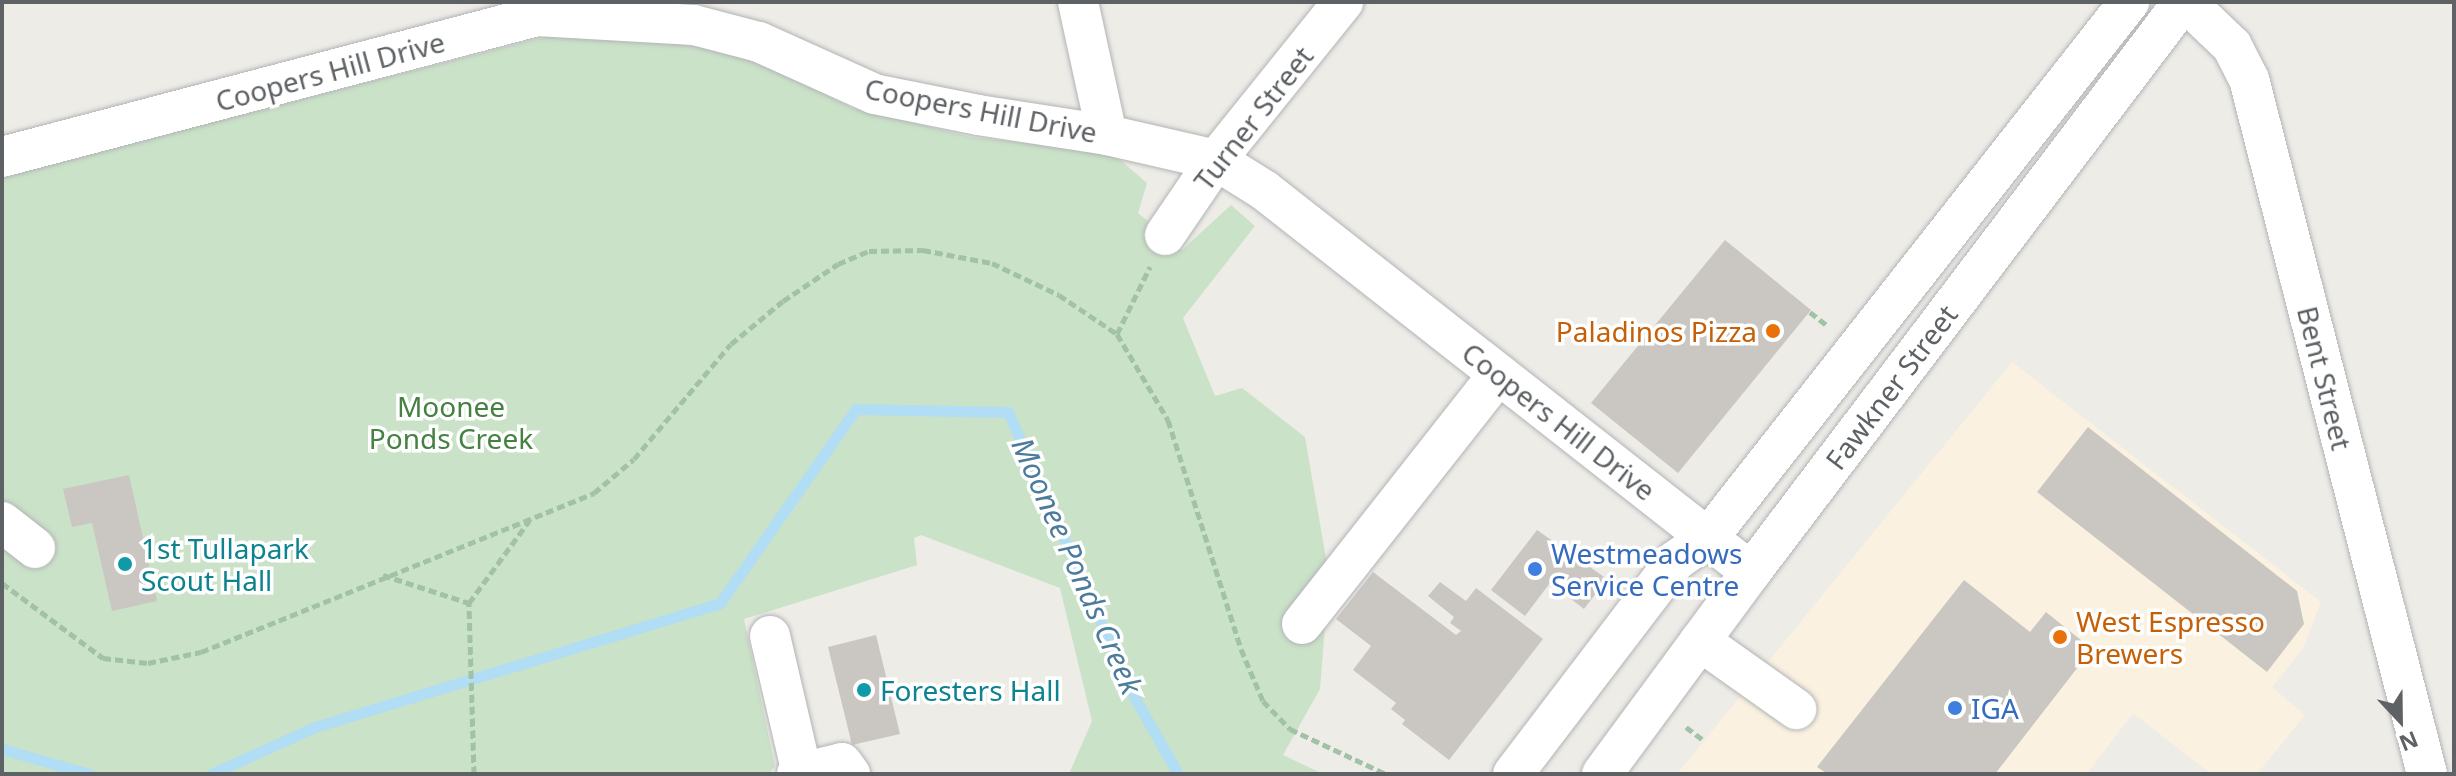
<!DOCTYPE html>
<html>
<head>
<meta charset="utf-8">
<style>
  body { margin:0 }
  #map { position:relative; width:2456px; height:776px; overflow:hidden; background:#eeece7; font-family:"Noto Sans",sans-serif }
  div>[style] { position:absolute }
  .commercial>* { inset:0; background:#faf1e0 }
  .green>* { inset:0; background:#cae2c7 }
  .stream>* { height:11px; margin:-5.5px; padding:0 5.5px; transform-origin:5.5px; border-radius:5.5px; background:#b1def4 }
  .building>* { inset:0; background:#cac7c3 }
  .path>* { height:5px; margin-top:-2.5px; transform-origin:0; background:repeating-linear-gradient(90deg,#a1c2a7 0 8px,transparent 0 12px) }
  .roads { filter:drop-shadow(0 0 2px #b2b4b7) drop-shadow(0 0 2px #b2b4b7) }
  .minor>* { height:40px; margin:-20px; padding:0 20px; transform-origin:20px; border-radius:20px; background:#fff }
  .dots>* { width:22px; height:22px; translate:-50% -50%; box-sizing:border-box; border:4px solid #fff; border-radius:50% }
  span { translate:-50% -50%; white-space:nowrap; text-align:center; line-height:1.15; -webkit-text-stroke:7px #fff; paint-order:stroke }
  .street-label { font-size:28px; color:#5e6265 }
  .food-label { font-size:28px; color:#c56008 }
  .right { translate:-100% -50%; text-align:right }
  .left { translate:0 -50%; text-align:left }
  .park-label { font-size:28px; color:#458141 }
  .culture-label { font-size:28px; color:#0d838f }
  .shop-label { font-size:28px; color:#366cbe }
  .water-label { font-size:30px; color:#4c7b9c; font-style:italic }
  .frame { position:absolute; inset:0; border:4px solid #5e6265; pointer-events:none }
  .north { position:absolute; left:2360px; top:680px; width:80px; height:80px; -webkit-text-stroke:6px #fff; paint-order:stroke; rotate:158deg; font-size:22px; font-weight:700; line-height:32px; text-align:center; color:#5e6265 }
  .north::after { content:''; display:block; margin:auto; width:28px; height:36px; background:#5e6265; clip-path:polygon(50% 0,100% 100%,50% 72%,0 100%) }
</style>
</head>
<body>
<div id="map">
  <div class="commercial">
    <div style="clip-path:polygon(2012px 362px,2321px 602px,2303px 649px,2272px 687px,2305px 715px,2257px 774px,2211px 774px,2133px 713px,2087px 774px,1677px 774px)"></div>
  </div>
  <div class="green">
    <div style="clip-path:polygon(556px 34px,653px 40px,747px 55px,852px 108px,971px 137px,1112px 153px,1147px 183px,1138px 213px,1182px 250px,1231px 205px,1255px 226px,1183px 318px,1215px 396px,1242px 388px,1305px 437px,1329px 576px,1320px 689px,1283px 755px,1323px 774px,1069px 774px,1092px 721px,1060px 588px,921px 535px,914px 538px,917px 565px,744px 619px,775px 766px,769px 774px,2px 774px,2px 176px)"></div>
  </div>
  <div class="stream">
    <div style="left:2px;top:749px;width:91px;rotate:16deg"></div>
    <div style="left:211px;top:774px;width:114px;rotate:-24.3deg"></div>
    <div style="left:315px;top:727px;width:424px;rotate:-17deg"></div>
    <div style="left:720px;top:603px;width:237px;rotate:-55deg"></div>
    <div style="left:856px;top:409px;width:152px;rotate:1.1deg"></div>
    <div style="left:1008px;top:412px;width:307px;rotate:66.2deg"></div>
    <div style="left:1132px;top:693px;width:93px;rotate:60.4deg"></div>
  </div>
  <div class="building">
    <div style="clip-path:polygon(1725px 240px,1811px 310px,1678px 473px,1591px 403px)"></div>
    <div style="clip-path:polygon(2088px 427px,2297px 591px,2304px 624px,2267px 672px,2037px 492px)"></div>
    <div style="clip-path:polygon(129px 475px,157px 601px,112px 611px,92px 523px,72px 527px,63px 489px)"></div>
    <div style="clip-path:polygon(1537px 530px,1607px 579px,1584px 609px,1550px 583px,1525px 616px,1491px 590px)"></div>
    <div style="clip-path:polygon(1373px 572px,1456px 635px,1461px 631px,1450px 623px,1454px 617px,1428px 596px,1440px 582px,1466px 601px,1476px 588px,1543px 639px,1449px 760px,1402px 724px,1405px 720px,1391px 709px,1396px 703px,1353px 670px,1371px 646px,1336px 619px)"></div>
    <div style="clip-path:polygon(1964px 580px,2030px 632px,2046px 612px,2092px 649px,1995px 774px,1828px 774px,1817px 767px)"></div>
    <div style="clip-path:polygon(876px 635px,900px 734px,852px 745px,828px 647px)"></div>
  </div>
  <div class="path">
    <div style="left:1810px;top:312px;width:23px;rotate:38deg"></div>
    <div style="left:1117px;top:334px;width:75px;rotate:-63.8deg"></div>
    <div style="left:383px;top:575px;width:90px;rotate:18deg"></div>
    <div style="left:2px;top:583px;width:126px;rotate:36.6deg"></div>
    <div style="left:103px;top:658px;width:45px;rotate:6.3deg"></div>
    <div style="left:148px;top:663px;width:54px;rotate:-11.7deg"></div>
    <div style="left:201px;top:652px;width:424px;rotate:-22deg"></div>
    <div style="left:594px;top:493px;width:52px;rotate:-40.4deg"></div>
    <div style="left:634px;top:459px;width:150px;rotate:-49.9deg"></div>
    <div style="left:731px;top:344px;width:67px;rotate:-39.6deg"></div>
    <div style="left:783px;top:301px;width:66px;rotate:-33.9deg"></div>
    <div style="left:838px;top:264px;width:34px;rotate:-23deg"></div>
    <div style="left:869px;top:251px;width:54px;rotate:-1.1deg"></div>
    <div style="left:923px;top:250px;width:70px;rotate:10.7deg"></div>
    <div style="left:992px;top:263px;width:74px;rotate:25.5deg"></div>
    <div style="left:1059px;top:295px;width:70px;rotate:33.9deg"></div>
    <div style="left:1117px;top:334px;width:100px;rotate:59.3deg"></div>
    <div style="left:1168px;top:420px;width:240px;rotate:72.3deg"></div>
    <div style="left:1241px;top:649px;width:56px;rotate:67.1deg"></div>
    <div style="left:1263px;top:701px;width:39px;rotate:46deg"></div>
    <div style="left:1290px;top:729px;width:106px;rotate:25.1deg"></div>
    <div style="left:1686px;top:727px;width:20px;rotate:37deg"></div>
    <div style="left:474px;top:774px;width:171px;rotate:-91.7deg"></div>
    <div style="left:469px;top:603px;width:102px;rotate:-53.8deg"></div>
  </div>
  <div class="roads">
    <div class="minor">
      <div style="left:1078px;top:2px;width:136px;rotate:77.7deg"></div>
      <div style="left:2186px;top:2px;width:64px;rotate:43.7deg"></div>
      <div style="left:2232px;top:46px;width:37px;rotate:63deg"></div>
      <div style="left:2249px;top:79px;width:717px;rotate:75.63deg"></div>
      <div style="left:2px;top:157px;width:553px;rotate:-14.76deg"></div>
      <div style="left:537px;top:16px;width:157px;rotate:3.3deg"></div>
      <div style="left:694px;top:25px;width:67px;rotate:14.7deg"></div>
      <div style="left:759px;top:42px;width:126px;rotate:24.3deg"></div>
      <div style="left:874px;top:94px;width:106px;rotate:11.4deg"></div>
      <div style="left:978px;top:115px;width:131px;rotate:8.8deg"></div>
      <div style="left:1107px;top:135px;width:112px;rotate:12.9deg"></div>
      <div style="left:1216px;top:160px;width:57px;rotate:32deg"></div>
      <div style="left:1264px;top:190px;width:619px;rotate:38.11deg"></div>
      <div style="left:1165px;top:235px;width:91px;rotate:-55.8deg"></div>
      <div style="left:1216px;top:160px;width:203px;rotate:-51.2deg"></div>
      <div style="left:2px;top:522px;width:42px;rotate:38.2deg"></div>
      <div style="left:1302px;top:624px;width:318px;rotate:-51.8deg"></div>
      <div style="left:770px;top:636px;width:141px;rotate:76.9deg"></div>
      <div style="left:1700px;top:641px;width:118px;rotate:35.3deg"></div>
      <div style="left:797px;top:774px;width:46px;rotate:-13.7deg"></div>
      <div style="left:842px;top:763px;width:14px;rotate:54deg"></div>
      <div style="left:1513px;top:774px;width:268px;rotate:-52.7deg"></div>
      <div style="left:1675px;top:561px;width:40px;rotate:-34.9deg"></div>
      <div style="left:1708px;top:538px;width:682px;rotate:-51.85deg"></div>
      <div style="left:1602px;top:774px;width:251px;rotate:-53.6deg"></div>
      <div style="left:1751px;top:572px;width:715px;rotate:-52.84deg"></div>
    </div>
  </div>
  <div class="dots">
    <div style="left:1773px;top:331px;background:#e8710a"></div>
    <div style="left:125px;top:564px;background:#0f9aa8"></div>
    <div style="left:1535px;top:569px;background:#3f7fe0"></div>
    <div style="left:2060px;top:637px;background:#e8710a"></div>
    <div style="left:864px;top:690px;background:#0f9aa8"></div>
    <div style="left:1955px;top:708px;background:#3f7fe0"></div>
  </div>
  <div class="street-label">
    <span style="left:330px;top:71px;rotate:-15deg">Coopers Hill Drive</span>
    <span style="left:981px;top:110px;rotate:11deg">Coopers Hill Drive</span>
    <span style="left:1253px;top:118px;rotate:-52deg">Turner Street</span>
    <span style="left:2325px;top:378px;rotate:76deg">Bent Street</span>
    <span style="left:1891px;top:387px;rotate:-53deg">Fawkner Street</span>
    <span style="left:1559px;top:421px;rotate:38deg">Coopers Hill Drive</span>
  </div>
  <div class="food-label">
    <span class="right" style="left:1757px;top:331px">Paladinos Pizza</span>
    <span class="left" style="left:2076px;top:637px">West Espresso<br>Brewers</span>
  </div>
  <div class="park-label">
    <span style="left:451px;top:422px">Moonee<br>Ponds Creek</span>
  </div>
  <div class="culture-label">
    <span class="left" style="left:141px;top:564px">1st Tullapark<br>Scout Hall</span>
    <span class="left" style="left:880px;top:690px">Foresters Hall</span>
  </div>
  <div class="shop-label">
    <span class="left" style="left:1551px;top:569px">Westmeadows<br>Service Centre</span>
    <span class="left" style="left:1971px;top:708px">IGA</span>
  </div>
  <div class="water-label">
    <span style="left:1077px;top:566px;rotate:66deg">Moonee Ponds Creek</span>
  </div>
  <div class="frame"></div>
  <div class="north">N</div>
</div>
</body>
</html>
